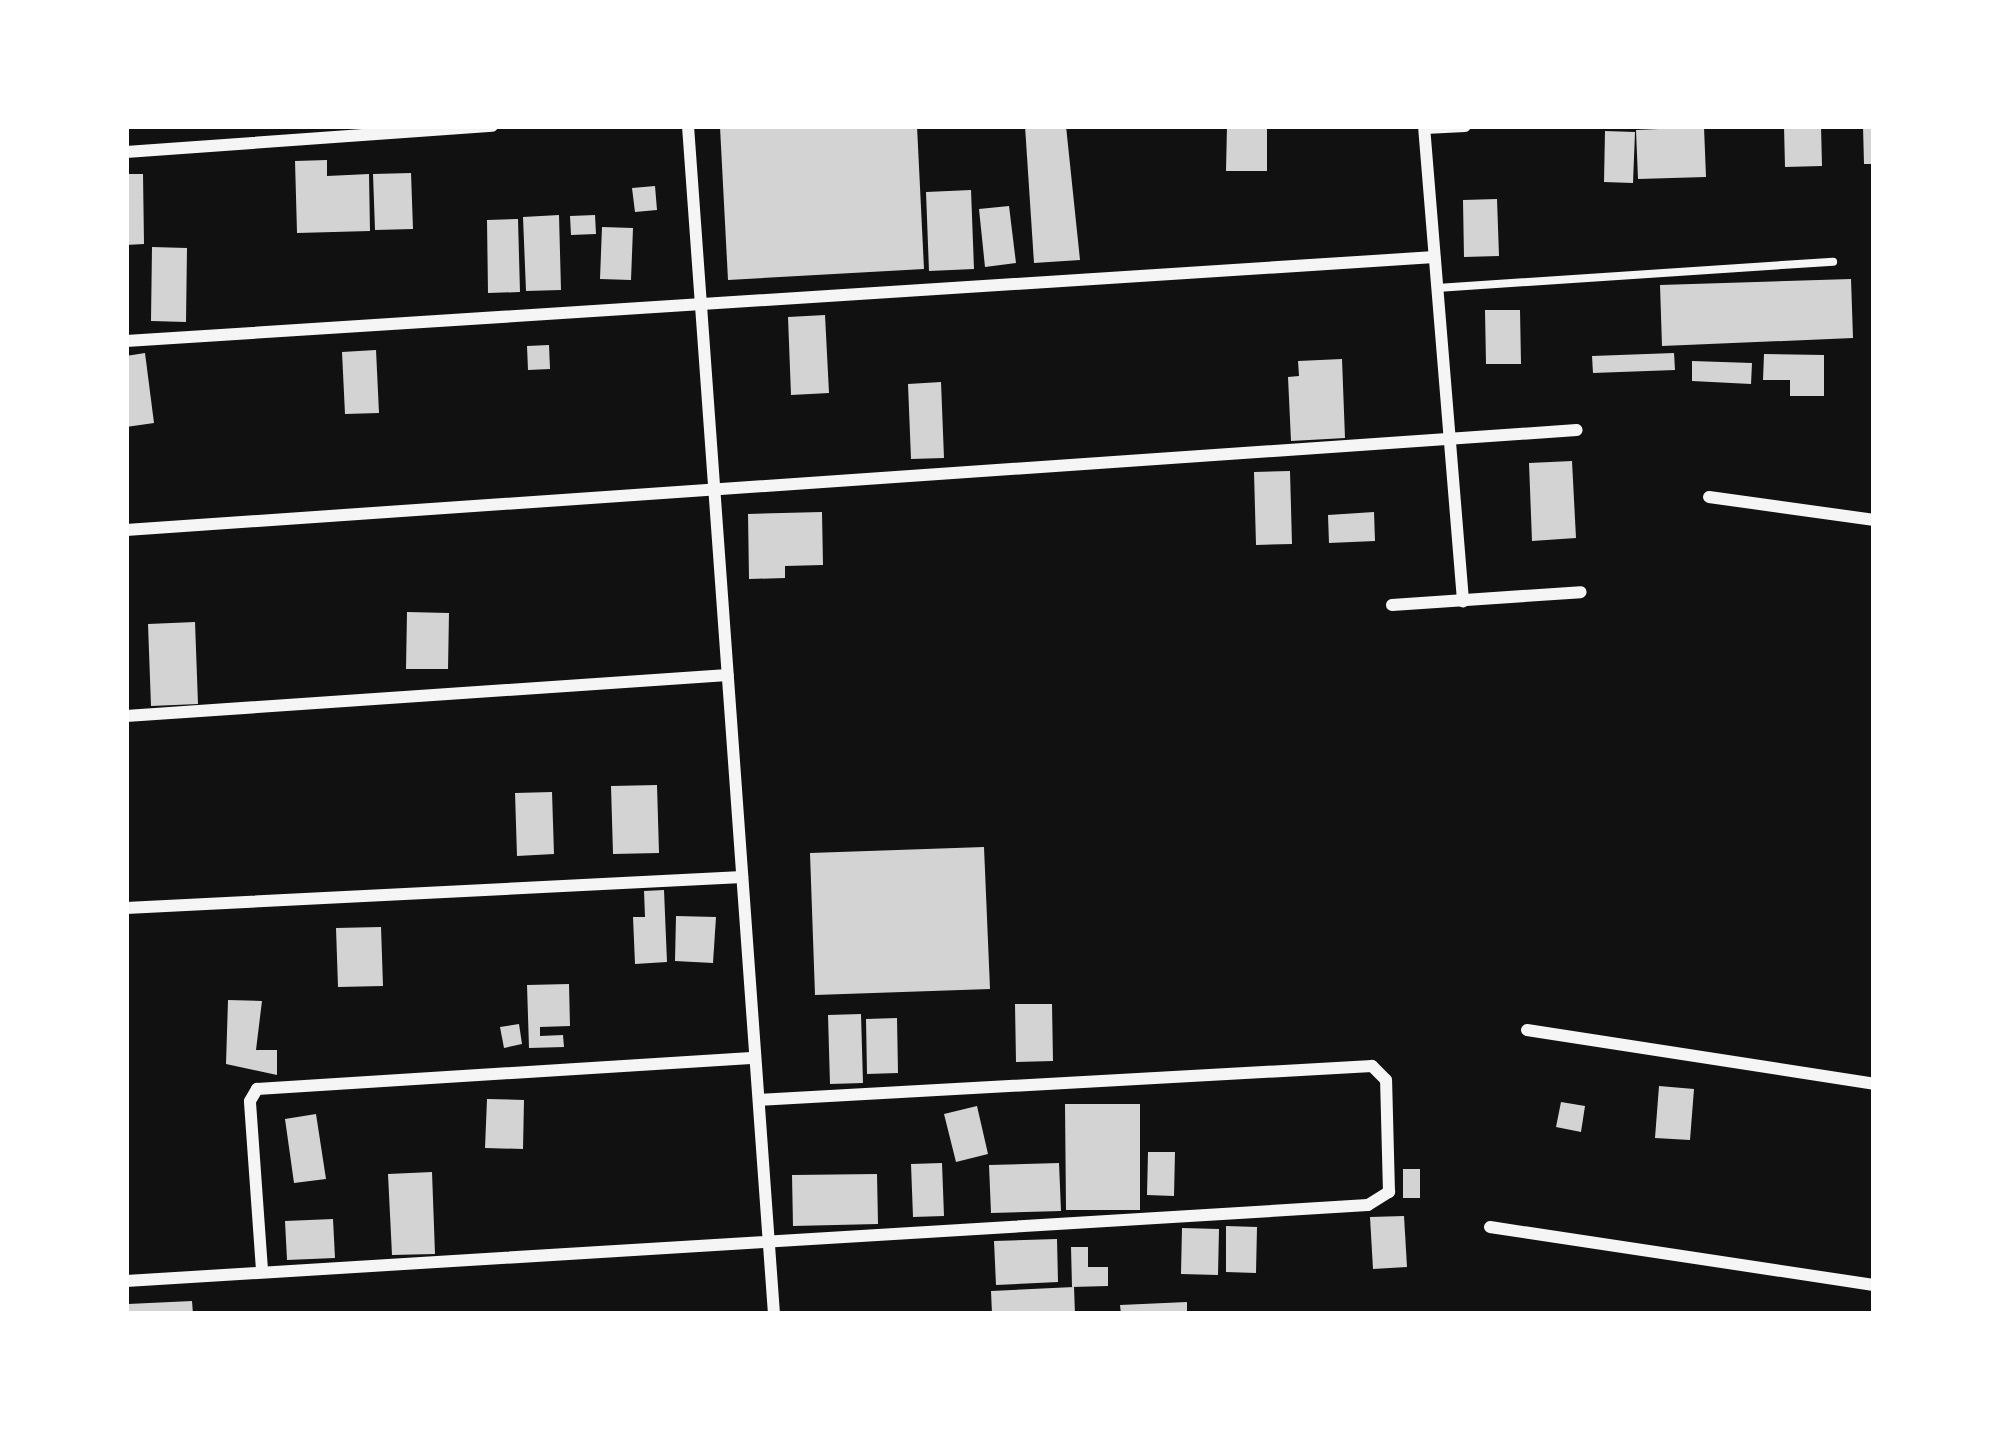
<!DOCTYPE html>
<html>
<head>
<meta charset="utf-8">
<style>
  body { margin:0 }
  #map { position:relative; width:2000px; height:1440px; overflow:hidden; background:#111; font-family:"DejaVu Sans",sans-serif }
  div>[style] { position:absolute }
  .building>* { inset:0; background:#d3d3d3 }
  .service>* { height:8px; margin:-4px; padding:0 4px; transform-origin:4px; border-radius:4px; background:#f5f5f5 }
  .minor>* { height:12px; margin:-6px; padding:0 6px; transform-origin:6px; border-radius:6px; background:#f5f5f5 }
  span { translate:-50% -50%; white-space:nowrap; text-align:center; line-height:1.15; -webkit-text-stroke:12px #fff; paint-order:stroke }
  .frame { position:absolute; inset:0; border:129px solid #fff; pointer-events:none }
</style>
</head>
<body>
<div id="map">
  <div class="building">
    <div style="clip-path:polygon(917px 126px,924px 269px,728px 280px,720px 127px)"></div>
    <div style="clip-path:polygon(1025px 126px,1066px 126px,1080px 260px,1034px 263px)"></div>
    <div style="clip-path:polygon(1227px 126px,1267px 126px,1267px 171px,1226px 171px)"></div>
    <div style="clip-path:polygon(1784px 126px,1821px 126px,1822px 166px,1785px 167px)"></div>
    <div style="clip-path:polygon(1863px 126px,1874px 126px,1874px 164px,1864px 164px)"></div>
    <div style="clip-path:polygon(1704px 127px,1706px 177px,1638px 179px,1636px 130px)"></div>
    <div style="clip-path:polygon(1605px 131px,1635px 132px,1633px 183px,1604px 182px)"></div>
    <div style="clip-path:polygon(327px 160px,327px 176px,369px 174px,370px 231px,297px 233px,295px 161px)"></div>
    <div style="clip-path:polygon(411px 173px,413px 229px,375px 230px,373px 174px)"></div>
    <div style="clip-path:polygon(126px 174px,143px 174px,144px 244px,126px 245px)"></div>
    <div style="clip-path:polygon(655px 186px,657px 210px,635px 212px,632px 188px)"></div>
    <div style="clip-path:polygon(971px 190px,974px 269px,929px 271px,926px 192px)"></div>
    <div style="clip-path:polygon(1497px 199px,1499px 256px,1464px 257px,1463px 200px)"></div>
    <div style="clip-path:polygon(1009px 206px,1016px 263px,985px 267px,979px 209px)"></div>
    <div style="clip-path:polygon(559px 215px,561px 290px,526px 291px,523px 217px)"></div>
    <div style="clip-path:polygon(595px 215px,596px 234px,571px 235px,570px 216px)"></div>
    <div style="clip-path:polygon(518px 219px,520px 292px,488px 293px,487px 220px)"></div>
    <div style="clip-path:polygon(602px 227px,633px 228px,631px 280px,600px 279px)"></div>
    <div style="clip-path:polygon(152px 247px,187px 248px,186px 322px,151px 321px)"></div>
    <div style="clip-path:polygon(1851px 279px,1853px 338px,1662px 346px,1660px 285px)"></div>
    <div style="clip-path:polygon(1485px 310px,1520px 310px,1521px 364px,1486px 364px)"></div>
    <div style="clip-path:polygon(825px 315px,829px 393px,791px 395px,788px 317px)"></div>
    <div style="clip-path:polygon(549px 345px,550px 369px,528px 370px,527px 346px)"></div>
    <div style="clip-path:polygon(376px 350px,379px 413px,345px 414px,342px 352px)"></div>
    <div style="clip-path:polygon(145px 353px,154px 423px,126px 427px,126px 356px)"></div>
    <div style="clip-path:polygon(1674px 353px,1675px 370px,1593px 373px,1592px 356px)"></div>
    <div style="clip-path:polygon(1764px 354px,1824px 355px,1824px 396px,1790px 396px,1790px 380px,1763px 380px)"></div>
    <div style="clip-path:polygon(1342px 359px,1345px 438px,1291px 441px,1288px 377px,1299px 376px,1298px 361px)"></div>
    <div style="clip-path:polygon(1692px 361px,1752px 363px,1751px 384px,1692px 381px)"></div>
    <div style="clip-path:polygon(941px 382px,944px 458px,911px 459px,908px 384px)"></div>
    <div style="clip-path:polygon(1572px 461px,1576px 538px,1532px 541px,1529px 463px)"></div>
    <div style="clip-path:polygon(1290px 471px,1292px 544px,1256px 545px,1254px 472px)"></div>
    <div style="clip-path:polygon(822px 512px,823px 565px,785px 566px,785px 578px,749px 579px,748px 514px)"></div>
    <div style="clip-path:polygon(1374px 512px,1375px 541px,1329px 543px,1328px 515px)"></div>
    <div style="clip-path:polygon(407px 612px,449px 613px,448px 669px,406px 669px)"></div>
    <div style="clip-path:polygon(195px 622px,198px 704px,151px 706px,148px 624px)"></div>
    <div style="clip-path:polygon(657px 785px,659px 853px,613px 854px,611px 786px)"></div>
    <div style="clip-path:polygon(552px 792px,554px 854px,517px 856px,515px 793px)"></div>
    <div style="clip-path:polygon(984px 847px,990px 989px,815px 995px,810px 853px)"></div>
    <div style="clip-path:polygon(664px 890px,667px 962px,635px 964px,633px 917px,645px 917px,644px 891px)"></div>
    <div style="clip-path:polygon(676px 916px,716px 917px,713px 963px,675px 961px)"></div>
    <div style="clip-path:polygon(381px 927px,383px 986px,338px 987px,336px 928px)"></div>
    <div style="clip-path:polygon(569px 984px,570px 1026px,540px 1027px,540px 1036px,563px 1035px,564px 1047px,529px 1048px,527px 985px)"></div>
    <div style="clip-path:polygon(228px 1000px,262px 1001px,256px 1050px,277px 1050px,277px 1075px,226px 1064px)"></div>
    <div style="clip-path:polygon(1015px 1004px,1052px 1004px,1053px 1061px,1016px 1062px)"></div>
    <div style="clip-path:polygon(861px 1014px,863px 1083px,830px 1084px,828px 1015px)"></div>
    <div style="clip-path:polygon(897px 1018px,898px 1073px,867px 1074px,866px 1019px)"></div>
    <div style="clip-path:polygon(519px 1024px,522px 1044px,504px 1048px,500px 1027px)"></div>
    <div style="clip-path:polygon(1659px 1086px,1694px 1089px,1690px 1140px,1655px 1138px)"></div>
    <div style="clip-path:polygon(487px 1099px,524px 1100px,523px 1149px,485px 1148px)"></div>
    <div style="clip-path:polygon(1561px 1102px,1585px 1106px,1581px 1132px,1556px 1127px)"></div>
    <div style="clip-path:polygon(1065px 1104px,1140px 1104px,1140px 1210px,1066px 1210px)"></div>
    <div style="clip-path:polygon(977px 1106px,988px 1154px,956px 1162px,944px 1114px)"></div>
    <div style="clip-path:polygon(316px 1114px,326px 1179px,294px 1183px,285px 1119px)"></div>
    <div style="clip-path:polygon(1148px 1152px,1175px 1152px,1174px 1196px,1147px 1195px)"></div>
    <div style="clip-path:polygon(942px 1163px,944px 1216px,913px 1217px,911px 1164px)"></div>
    <div style="clip-path:polygon(1059px 1163px,1061px 1211px,991px 1213px,989px 1165px)"></div>
    <div style="clip-path:polygon(1403px 1169px,1420px 1169px,1420px 1198px,1403px 1198px)"></div>
    <div style="clip-path:polygon(432px 1172px,435px 1254px,392px 1255px,388px 1174px)"></div>
    <div style="clip-path:polygon(877px 1174px,878px 1224px,793px 1226px,792px 1175px)"></div>
    <div style="clip-path:polygon(1404px 1216px,1407px 1267px,1373px 1269px,1370px 1217px)"></div>
    <div style="clip-path:polygon(333px 1219px,335px 1258px,287px 1260px,285px 1221px)"></div>
    <div style="clip-path:polygon(1226px 1226px,1257px 1227px,1256px 1273px,1226px 1272px)"></div>
    <div style="clip-path:polygon(1182px 1228px,1219px 1229px,1218px 1275px,1181px 1274px)"></div>
    <div style="clip-path:polygon(1057px 1239px,1058px 1282px,996px 1285px,994px 1241px)"></div>
    <div style="clip-path:polygon(1071px 1247px,1088px 1247px,1088px 1267px,1108px 1267px,1108px 1286px,1072px 1287px)"></div>
    <div style="clip-path:polygon(1074px 1287px,1075px 1314px,992px 1314px,991px 1291px)"></div>
    <div style="clip-path:polygon(192px 1301px,193px 1314px,129px 1314px,128px 1304px)"></div>
    <div style="clip-path:polygon(1187px 1302px,1187px 1314px,1121px 1314px,1120px 1305px)"></div>
  </div>
  <div class="service">
    <div style="left:1437px;top:288px;width:397px;rotate:-3.8deg"></div>
  </div>
  <div class="minor">
    <div style="left:688px;top:126px;width:1191px;rotate:85.86deg"></div>
    <div style="left:1424px;top:126px;width:477px;rotate:85.3deg"></div>
    <div style="left:1425px;top:128px;width:40px;rotate:-2.9deg"></div>
    <div style="left:126px;top:152px;width:367px;rotate:-4.1deg"></div>
    <div style="left:126px;top:341px;width:1311px;rotate:-3.67deg"></div>
    <div style="left:1709px;top:497px;width:167px;rotate:7.9deg"></div>
    <div style="left:126px;top:530px;width:1454px;rotate:-3.94deg"></div>
    <div style="left:1392px;top:605px;width:189px;rotate:-3.9deg"></div>
    <div style="left:126px;top:716px;width:603px;rotate:-3.9deg"></div>
    <div style="left:126px;top:908px;width:617px;rotate:-2.88deg"></div>
    <div style="left:1527px;top:1030px;width:351px;rotate:8.8deg"></div>
    <div style="left:1490px;top:1227px;width:388px;rotate:8.6deg"></div>
    <div style="left:262px;top:1270px;width:169px;rotate:-94.1deg"></div>
    <div style="left:250px;top:1101px;width:14px;rotate:-60deg"></div>
    <div style="left:257px;top:1089px;width:499px;rotate:-3.6deg"></div>
    <div style="left:126px;top:1281px;width:1244px;rotate:-3.5deg"></div>
    <div style="left:1368px;top:1205px;width:25px;rotate:-32deg"></div>
    <div style="left:1389px;top:1192px;width:112px;rotate:-91.5deg"></div>
    <div style="left:1386px;top:1080px;width:20px;rotate:-135deg"></div>
    <div style="left:1372px;top:1066px;width:614px;rotate:176.83deg"></div>
  </div>
  <div class="frame"></div>
</div>
</body>
</html>
